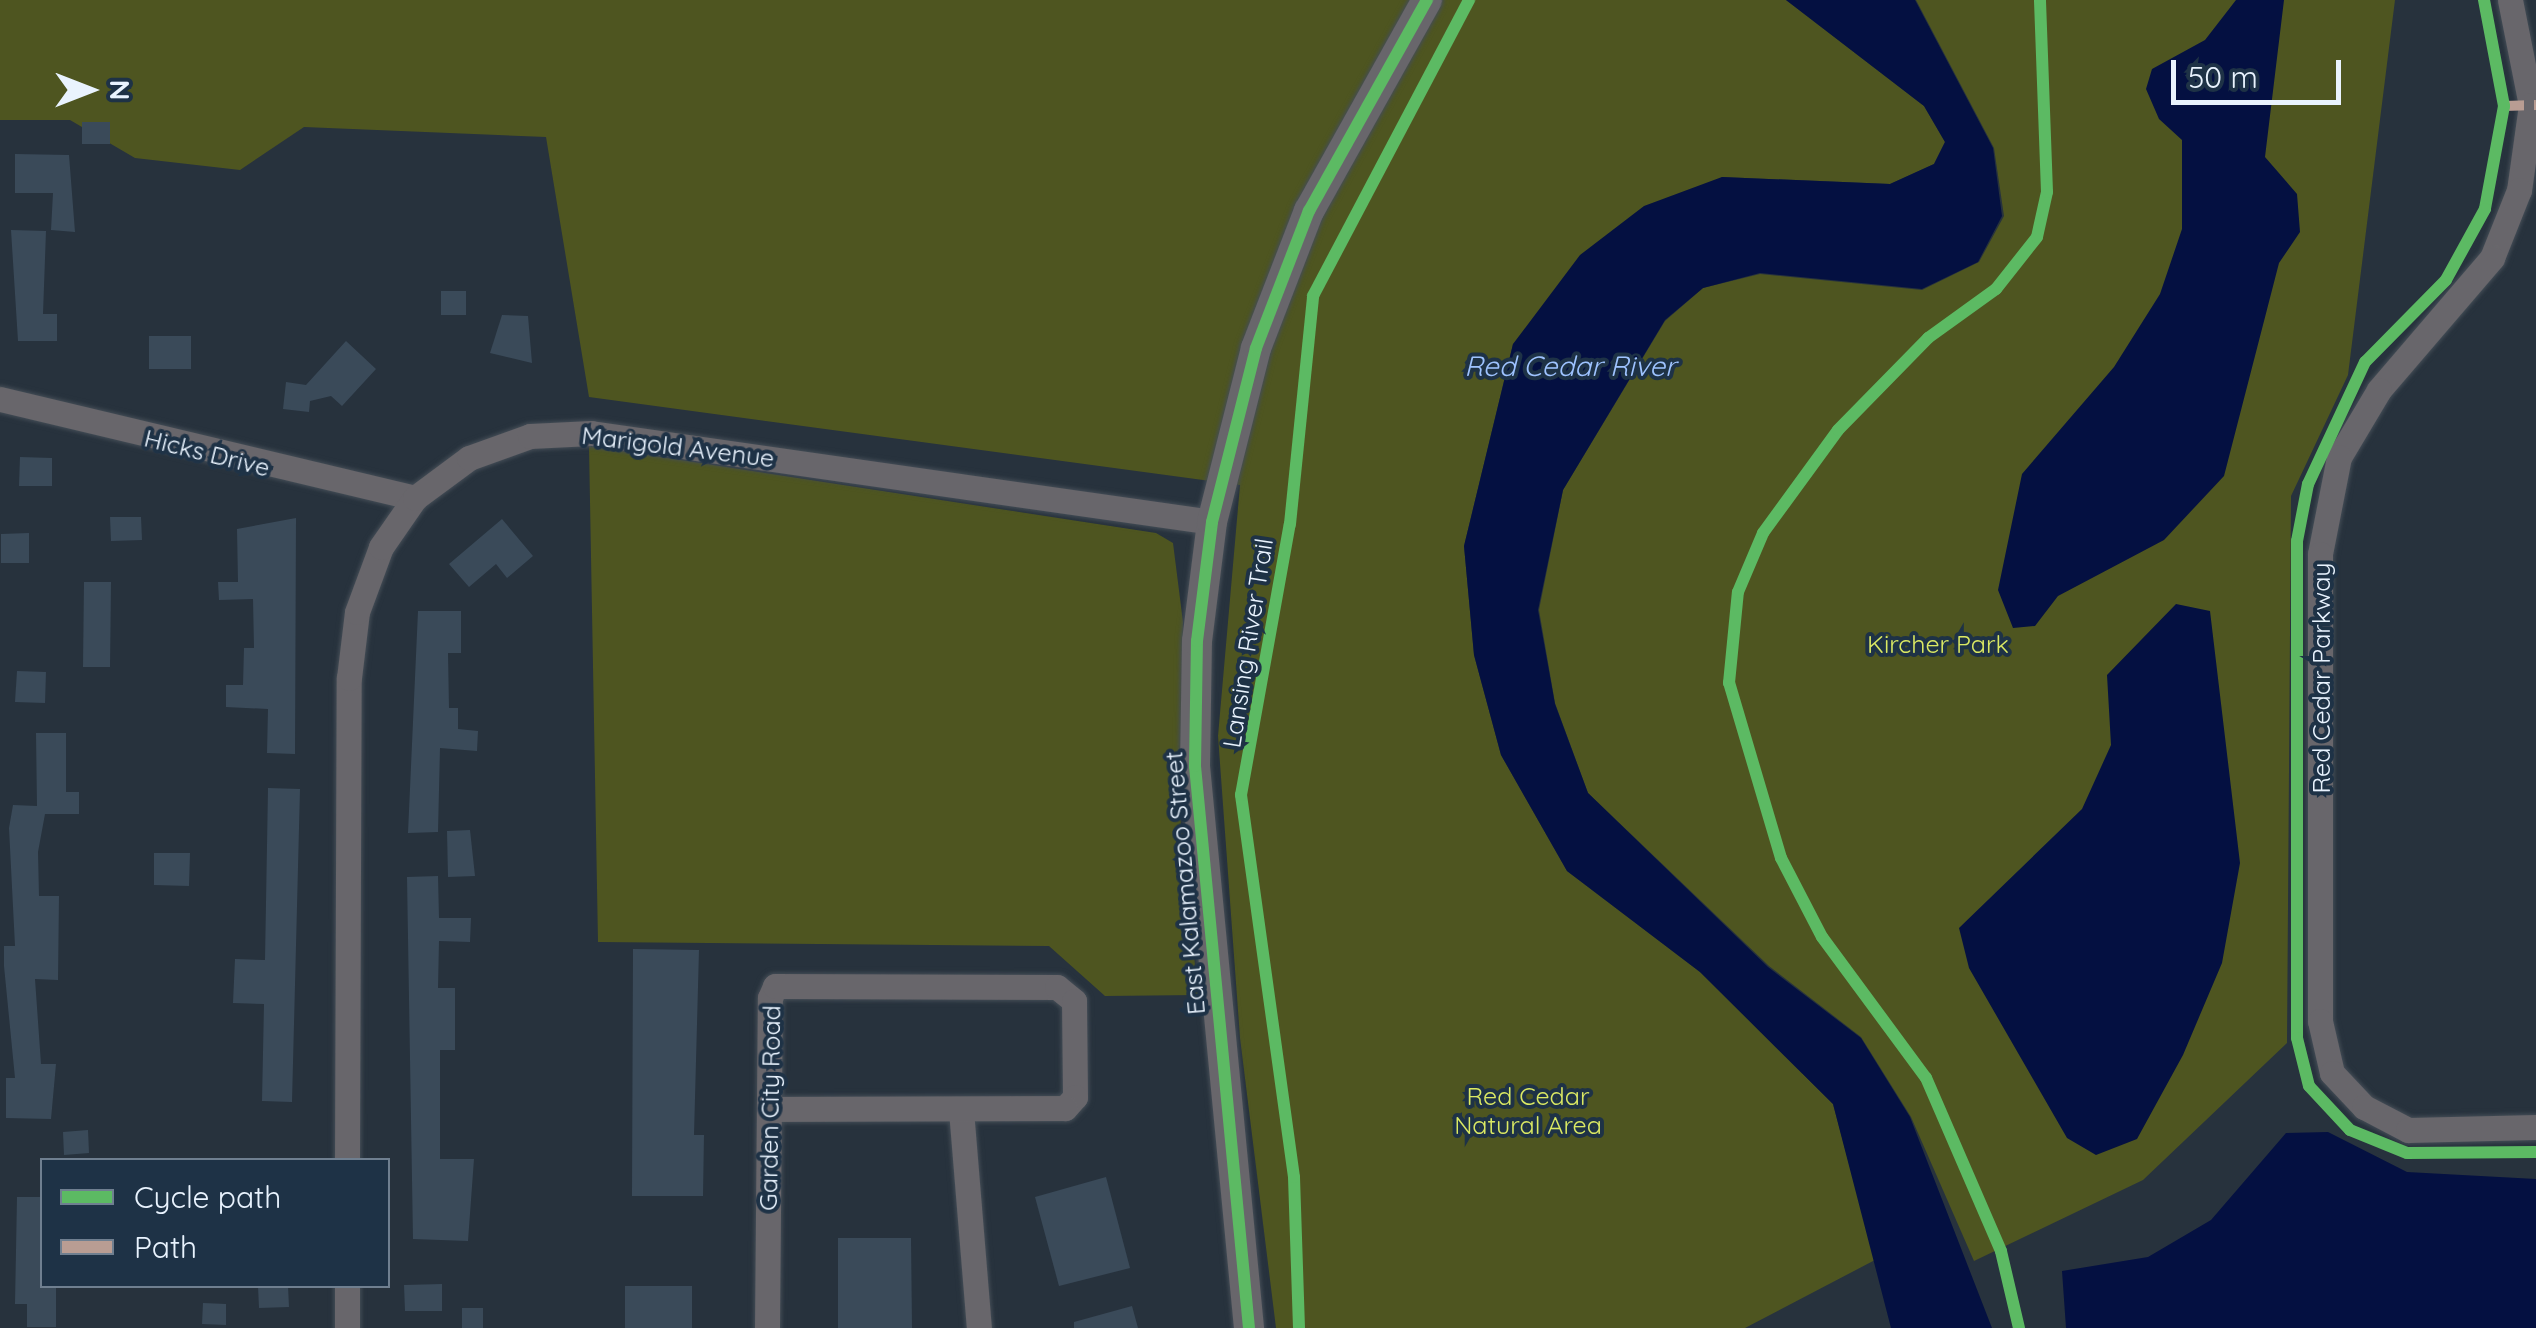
<!DOCTYPE html>
<html>
<head>
<meta charset="utf-8">
<style>
  body { margin:0 }
  #map { position:relative; width:2536px; height:1328px; overflow:hidden; background:#27323d; font-family:Quicksand,sans-serif }
  div>[style] { position:absolute }
  .green>* { inset:0; background:#4e5520 }
  .water>* { inset:0; background:#041041 }
  .building>* { inset:0; background:#3a4a59 }
  .roads { filter:drop-shadow(0 0 2px #444d56) drop-shadow(0 0 2px #444d56) }
  .minor>* { height:25px; margin:-12.5px; padding:0 12.5px; transform-origin:12.5px; border-radius:12.5px; background:#68666b }
  .tertiary>* { height:30px; margin:-15px; padding:0 15px; transform-origin:15px; border-radius:15px; background:#68666b }
  .quiet>* { height:10px; margin-top:-5px; transform-origin:0; background:repeating-linear-gradient(90deg,#b99d93 0 20px,transparent 0 30px) }
  .cycleway>* { height:12px; margin:-6px; padding:0 6px; transform-origin:6px; border-radius:6px; background:#5cba63 }
  span { translate:-50% -50%; white-space:nowrap; text-align:center; line-height:1.15; -webkit-text-stroke:8px #1e3246; paint-order:stroke }
  .street-label { font-size:25px; color:#e9f3fe }
  .park-label { font-size:25px; color:#dbe963 }
  .water-label { font-size:28px; color:#9ec3ff; font-style:italic }
  .legend { position:absolute; left:40px; top:1158px; width:350px; height:130px; box-sizing:border-box; background:#1e3246; border:2px solid #6f7f90; margin:0; padding:12px 18px; list-style:none; font-size:30px; color:#e9f3fe }
  .legend li { display:flex; align-items:center; gap:20px; height:50px }
  .legend b { width:50px; border:2px solid #6f7f90 }
  .north { position:absolute; left:40px; top:40px; width:100px; height:100px; -webkit-text-stroke:8px #1e3246; paint-order:stroke; rotate:90deg; font-size:28px; font-weight:700; line-height:40px; text-align:center; color:#e9f3fe }
  .north::after { content:''; display:block; margin:auto; width:35px; height:45px; background:#e9f3fe; clip-path:polygon(50% 0,100% 100%,50% 72%,0 100%) }
  .scale { position:absolute; left:2171px; top:60px; width:170px; height:45px; box-sizing:border-box; border:5px solid #e9f3fe; border-top:0; padding-left:12px; font-size:30px; line-height:35px; white-space:nowrap; color:#e9f3fe; -webkit-text-stroke:8px #1e3246; paint-order:stroke }
</style>
</head>
<body>
<div id="map">
  <div class="green">
    <div style="clip-path:polygon(0 0,1786px 0,1924px 106px,1945px 142px,1934px 164px,1890px 184px,1722px 177px,1513px 344px,1464px 546px,1474px 655px,1501px 755px,1567px 871px,1700px 972px,1833px 1104px,1875px 1260px,1745px 1328px,1276px 1328px,1240px 1038px,1218px 736px,1240px 485px,589px 397px,546px 137px,304px 127px,240px 170px,135px 158px,70px 120px,0 120px)"></div>
    <div style="clip-path:polygon(1916px 0,2395px 0,2348px 375px,2291px 496px,2287px 1043px,2143px 1180px,1974px 1261px,1911px 1117px,1861px 1037px,1769px 966px,1588px 793px,1555px 703px,1539px 610px,1563px 490px,1665px 321px,1703px 288px,1760px 274px,1922px 290px,1979px 262px,2004px 216px,1994px 148px)"></div>
    <div style="clip-path:polygon(589px 446px,1156px 533px,1173px 543px,1183px 622px,1180px 815px,1198px 995px,1105px 996px,1049px 946px,598px 942px)"></div>
  </div>
  <div class="water">
    <div style="clip-path:polygon(1786px 0,1915px 0,1993px 148px,2002px 216px,1978px 262px,1922px 289px,1760px 273px,1703px 288px,1665px 320px,1563px 490px,1538px 610px,1555px 704px,1588px 793px,1768px 967px,1861px 1038px,1910px 1117px,1992px 1328px,1891px 1328px,1833px 1104px,1700px 972px,1567px 871px,1501px 755px,1474px 655px,1464px 546px,1513px 344px,1580px 255px,1644px 206px,1722px 177px,1890px 184px,1934px 164px,1945px 142px,1924px 106px)"></div>
    <div style="clip-path:polygon(2236px 0,2284px 0,2265px 157px,2297px 194px,2300px 232px,2279px 263px,2224px 476px,2164px 540px,2058px 596px,2035px 626px,2013px 628px,1998px 590px,2022px 474px,2114px 367px,2160px 294px,2182px 229px,2182px 140px,2159px 119px,2146px 89px,2152px 69px,2205px 40px)"></div>
    <div style="clip-path:polygon(2176px 604px,2210px 611px,2240px 863px,2222px 963px,2183px 1055px,2137px 1139px,2096px 1155px,2067px 1138px,1969px 968px,1959px 928px,2082px 809px,2111px 745px,2107px 675px)"></div>
    <div style="clip-path:polygon(2328px 1132px,2407px 1172px,2536px 1179px,2536px 1328px,2066px 1328px,2062px 1271px,2148px 1257px,2211px 1220px,2286px 1133px)"></div>
  </div>
  <div class="building">
    <div style="clip-path:polygon(82px 122px,110px 122px,110px 144px,82px 144px)"></div>
    <div style="clip-path:polygon(15px 154px,69px 155px,75px 232px,51px 230px,53px 193px,15px 193px)"></div>
    <div style="clip-path:polygon(11px 230px,46px 231px,43px 314px,57px 314px,57px 341px,18px 341px)"></div>
    <div style="clip-path:polygon(441px 291px,466px 291px,466px 315px,441px 315px)"></div>
    <div style="clip-path:polygon(502px 315px,528px 316px,532px 363px,490px 353px)"></div>
    <div style="clip-path:polygon(149px 336px,191px 336px,191px 369px,149px 369px)"></div>
    <div style="clip-path:polygon(346px 341px,376px 369px,342px 406px,331px 396px,310px 401px,309px 412px,283px 409px,286px 382px,306px 385px)"></div>
    <div style="clip-path:polygon(20px 457px,52px 458px,52px 486px,19px 486px)"></div>
    <div style="clip-path:polygon(110px 517px,141px 517px,142px 540px,111px 541px)"></div>
    <div style="clip-path:polygon(296px 518px,295px 754px,267px 753px,268px 709px,226px 707px,226px 685px,243px 685px,244px 648px,254px 648px,253px 599px,219px 600px,218px 582px,238px 582px,237px 529px)"></div>
    <div style="clip-path:polygon(502px 519px,533px 556px,507px 578px,496px 564px,469px 587px,449px 564px)"></div>
    <div style="clip-path:polygon(29px 533px,29px 563px,1px 563px,1px 534px)"></div>
    <div style="clip-path:polygon(84px 582px,111px 582px,110px 667px,83px 667px)"></div>
    <div style="clip-path:polygon(418px 611px,461px 611px,461px 653px,448px 653px,449px 708px,458px 708px,458px 729px,478px 731px,477px 751px,440px 748px,438px 832px,408px 833px)"></div>
    <div style="clip-path:polygon(17px 671px,46px 672px,45px 703px,15px 702px)"></div>
    <div style="clip-path:polygon(36px 733px,66px 733px,66px 792px,79px 792px,79px 814px,45px 814px,38px 852px,39px 896px,59px 896px,58px 980px,35px 979px,41px 1064px,56px 1064px,51px 1119px,6px 1118px,6px 1078px,15px 1078px,4px 966px,4px 946px,15px 946px,9px 828px,13px 805px,37px 806px)"></div>
    <div style="clip-path:polygon(268px 788px,300px 789px,292px 1102px,262px 1101px,264px 1004px,233px 1003px,235px 959px,265px 960px)"></div>
    <div style="clip-path:polygon(470px 830px,475px 876px,448px 877px,447px 831px)"></div>
    <div style="clip-path:polygon(154px 853px,190px 853px,189px 886px,154px 885px)"></div>
    <div style="clip-path:polygon(438px 876px,439px 918px,471px 918px,470px 942px,439px 941px,438px 988px,455px 988px,455px 1050px,440px 1050px,440px 1159px,474px 1159px,468px 1241px,413px 1239px,407px 877px)"></div>
    <div style="clip-path:polygon(633px 949px,699px 950px,694px 1135px,704px 1135px,703px 1196px,632px 1196px)"></div>
    <div style="clip-path:polygon(88px 1130px,89px 1153px,64px 1155px,63px 1132px)"></div>
    <div style="clip-path:polygon(1106px 1177px,1130px 1268px,1059px 1286px,1035px 1197px)"></div>
    <div style="clip-path:polygon(17px 1197px,42px 1197px,42px 1286px,56px 1286px,56px 1327px,27px 1327px,27px 1304px,15px 1304px)"></div>
    <div style="clip-path:polygon(838px 1238px,911px 1238px,912px 1328px,838px 1328px)"></div>
    <div style="clip-path:polygon(442px 1284px,442px 1311px,405px 1311px,404px 1285px)"></div>
    <div style="clip-path:polygon(258px 1286px,288px 1286px,289px 1307px,259px 1308px)"></div>
    <div style="clip-path:polygon(625px 1286px,692px 1286px,692px 1328px,625px 1328px)"></div>
    <div style="clip-path:polygon(203px 1303px,226px 1304px,226px 1325px,202px 1324px)"></div>
    <div style="clip-path:polygon(1132px 1306px,1138px 1328px,1074px 1328px,1074px 1322px)"></div>
    <div style="clip-path:polygon(462px 1308px,483px 1308px,483px 1328px,462px 1328px)"></div>
  </div>
  <div class="roads">
    <div class="minor">
      <div style="left:2510px;top:0;width:107px;rotate:78.7deg"></div>
      <div style="left:2531px;top:105px;width:86px;rotate:98deg"></div>
      <div style="left:2519px;top:190px;width:73px;rotate:111.7deg"></div>
      <div style="left:2492px;top:258px;width:174px;rotate:130.6deg"></div>
      <div style="left:2379px;top:390px;width:78px;rotate:120.8deg"></div>
      <div style="left:2339px;top:457px;width:99px;rotate:101.1deg"></div>
      <div style="left:2320px;top:554px;width:467px;rotate:90deg"></div>
      <div style="left:2320px;top:1021px;width:53px;rotate:77deg"></div>
      <div style="left:2332px;top:1073px;width:47px;rotate:46.7deg"></div>
      <div style="left:2364px;top:1107px;width:50px;rotate:27.6deg"></div>
      <div style="left:2408px;top:1130px;width:128px;rotate:-1.3deg"></div>
      <div style="left:0;top:399px;width:427px;rotate:13.4deg"></div>
      <div style="left:961px;top:1110px;width:219px;rotate:85.3deg"></div>
      <div style="left:347px;top:1160px;width:482px;rotate:-89.8deg"></div>
      <div style="left:349px;top:678px;width:66px;rotate:-83.1deg"></div>
      <div style="left:357px;top:612px;width:69px;rotate:-69.7deg"></div>
      <div style="left:381px;top:547px;width:60px;rotate:-55.2deg"></div>
      <div style="left:415px;top:498px;width:67px;rotate:-36.5deg"></div>
      <div style="left:469px;top:458px;width:65px;rotate:-19.8deg"></div>
      <div style="left:530px;top:436px;width:61px;rotate:-2.8deg"></div>
      <div style="left:591px;top:433px;width:627px;rotate:8.16deg"></div>
      <div style="left:347px;top:1328px;width:42px;rotate:-90deg"></div>
      <div style="left:767px;top:1328px;width:330px;rotate:-89.5deg"></div>
      <div style="left:770px;top:998px;width:13px;rotate:-67deg"></div>
      <div style="left:775px;top:986px;width:282px;rotate:0.2deg"></div>
      <div style="left:1057px;top:987px;width:22px;rotate:39deg"></div>
      <div style="left:1074px;top:1001px;width:96px;rotate:89.4deg"></div>
      <div style="left:1075px;top:1097px;width:15px;rotate:132deg"></div>
      <div style="left:1065px;top:1108px;width:295px;rotate:179.8deg"></div>
    </div>
    <div class="tertiary">
      <div style="left:1249px;top:1328px;width:565px;rotate:-95.49deg"></div>
      <div style="left:1195px;top:766px;width:125px;rotate:-89.1deg"></div>
      <div style="left:1197px;top:641px;width:120px;rotate:-82.8deg"></div>
      <div style="left:1212px;top:522px;width:179px;rotate:-75.8deg"></div>
      <div style="left:1256px;top:348px;width:147px;rotate:-68.9deg"></div>
      <div style="left:1309px;top:211px;width:242px;rotate:-60.8deg"></div>
    </div>
  </div>
  <div class="quiet">
    <div style="left:2504px;top:106px;width:32px;rotate:-2deg"></div>
  </div>
  <div class="cycleway">
    <div style="left:2484px;top:0;width:108px;rotate:79.3deg"></div>
    <div style="left:2504px;top:106px;width:105px;rotate:100.5deg"></div>
    <div style="left:2485px;top:209px;width:81px;rotate:118.8deg"></div>
    <div style="left:2446px;top:280px;width:115px;rotate:134.6deg"></div>
    <div style="left:2365px;top:362px;width:135px;rotate:115deg"></div>
    <div style="left:2308px;top:484px;width:58px;rotate:100.9deg"></div>
    <div style="left:2297px;top:541px;width:497px;rotate:90deg"></div>
    <div style="left:2297px;top:1038px;width:49px;rotate:76deg"></div>
    <div style="left:2309px;top:1086px;width:60px;rotate:47deg"></div>
    <div style="left:2350px;top:1130px;width:61px;rotate:22deg"></div>
    <div style="left:2407px;top:1153px;width:129px;rotate:-0.4deg"></div>
    <div style="left:1249px;top:1328px;width:565px;rotate:-95.49deg"></div>
    <div style="left:1195px;top:766px;width:125px;rotate:-89.1deg"></div>
    <div style="left:1197px;top:641px;width:120px;rotate:-82.8deg"></div>
    <div style="left:1212px;top:522px;width:179px;rotate:-75.8deg"></div>
    <div style="left:1256px;top:348px;width:147px;rotate:-68.9deg"></div>
    <div style="left:1309px;top:211px;width:242px;rotate:-60.8deg"></div>
    <div style="left:1299px;top:1328px;width:151px;rotate:-91.9deg"></div>
    <div style="left:1294px;top:1177px;width:386px;rotate:-97.9deg"></div>
    <div style="left:1241px;top:795px;width:275px;rotate:-79.8deg"></div>
    <div style="left:1290px;top:524px;width:229px;rotate:-84.2deg"></div>
    <div style="left:1313px;top:296px;width:335px;rotate:-62.2deg"></div>
    <div style="left:2019px;top:1328px;width:79px;rotate:-103.2deg"></div>
    <div style="left:2001px;top:1251px;width:189px;rotate:-113.4deg"></div>
    <div style="left:1926px;top:1078px;width:175px;rotate:-126.4deg"></div>
    <div style="left:1822px;top:937px;width:89px;rotate:-117.4deg"></div>
    <div style="left:1781px;top:858px;width:183px;rotate:-106.5deg"></div>
    <div style="left:1729px;top:683px;width:91px;rotate:-84.4deg"></div>
    <div style="left:1738px;top:592px;width:64px;rotate:-67deg"></div>
    <div style="left:1763px;top:533px;width:127px;rotate:-53.9deg"></div>
    <div style="left:1838px;top:430px;width:129px;rotate:-45.6deg"></div>
    <div style="left:1928px;top:338px;width:84px;rotate:-35.8deg"></div>
    <div style="left:1996px;top:289px;width:66px;rotate:-51.7deg"></div>
    <div style="left:2037px;top:237px;width:46px;rotate:-77.5deg"></div>
    <div style="left:2047px;top:192px;width:192px;rotate:-92.1deg"></div>
  </div>
  <div class="street-label">
    <span style="left:678px;top:447px;rotate:7deg">Marigold Avenue</span>
    <span style="left:207px;top:453px;rotate:14deg">Hicks Drive</span>
    <span style="left:1248px;top:643px;rotate:-81deg">Lansing River Trail</span>
    <span style="left:2321px;top:678px;rotate:-90deg">Red Cedar Parkway</span>
    <span style="left:1185px;top:883px;rotate:-95deg">East Kalamazoo Street</span>
    <span style="left:770px;top:1108px;rotate:-89deg">Garden City Road</span>
  </div>
  <div class="park-label">
    <span style="left:1938px;top:644px">Kircher Park</span>
    <span style="left:1528px;top:1111px">Red Cedar<br>Natural Area</span>
  </div>
  <div class="water-label">
    <span style="left:1570px;top:366px">Red Cedar River</span>
  </div>
  <ul class="legend">
  <li><b style="height:12px;background:#5cba63"></b>Cycle path</li>
  <li><b style="height:12px;background:#b99d93"></b>Path</li>
  </ul>
  <div class="north">N</div>
  <div class="scale">50 m</div>
</div>
</body>
</html>
